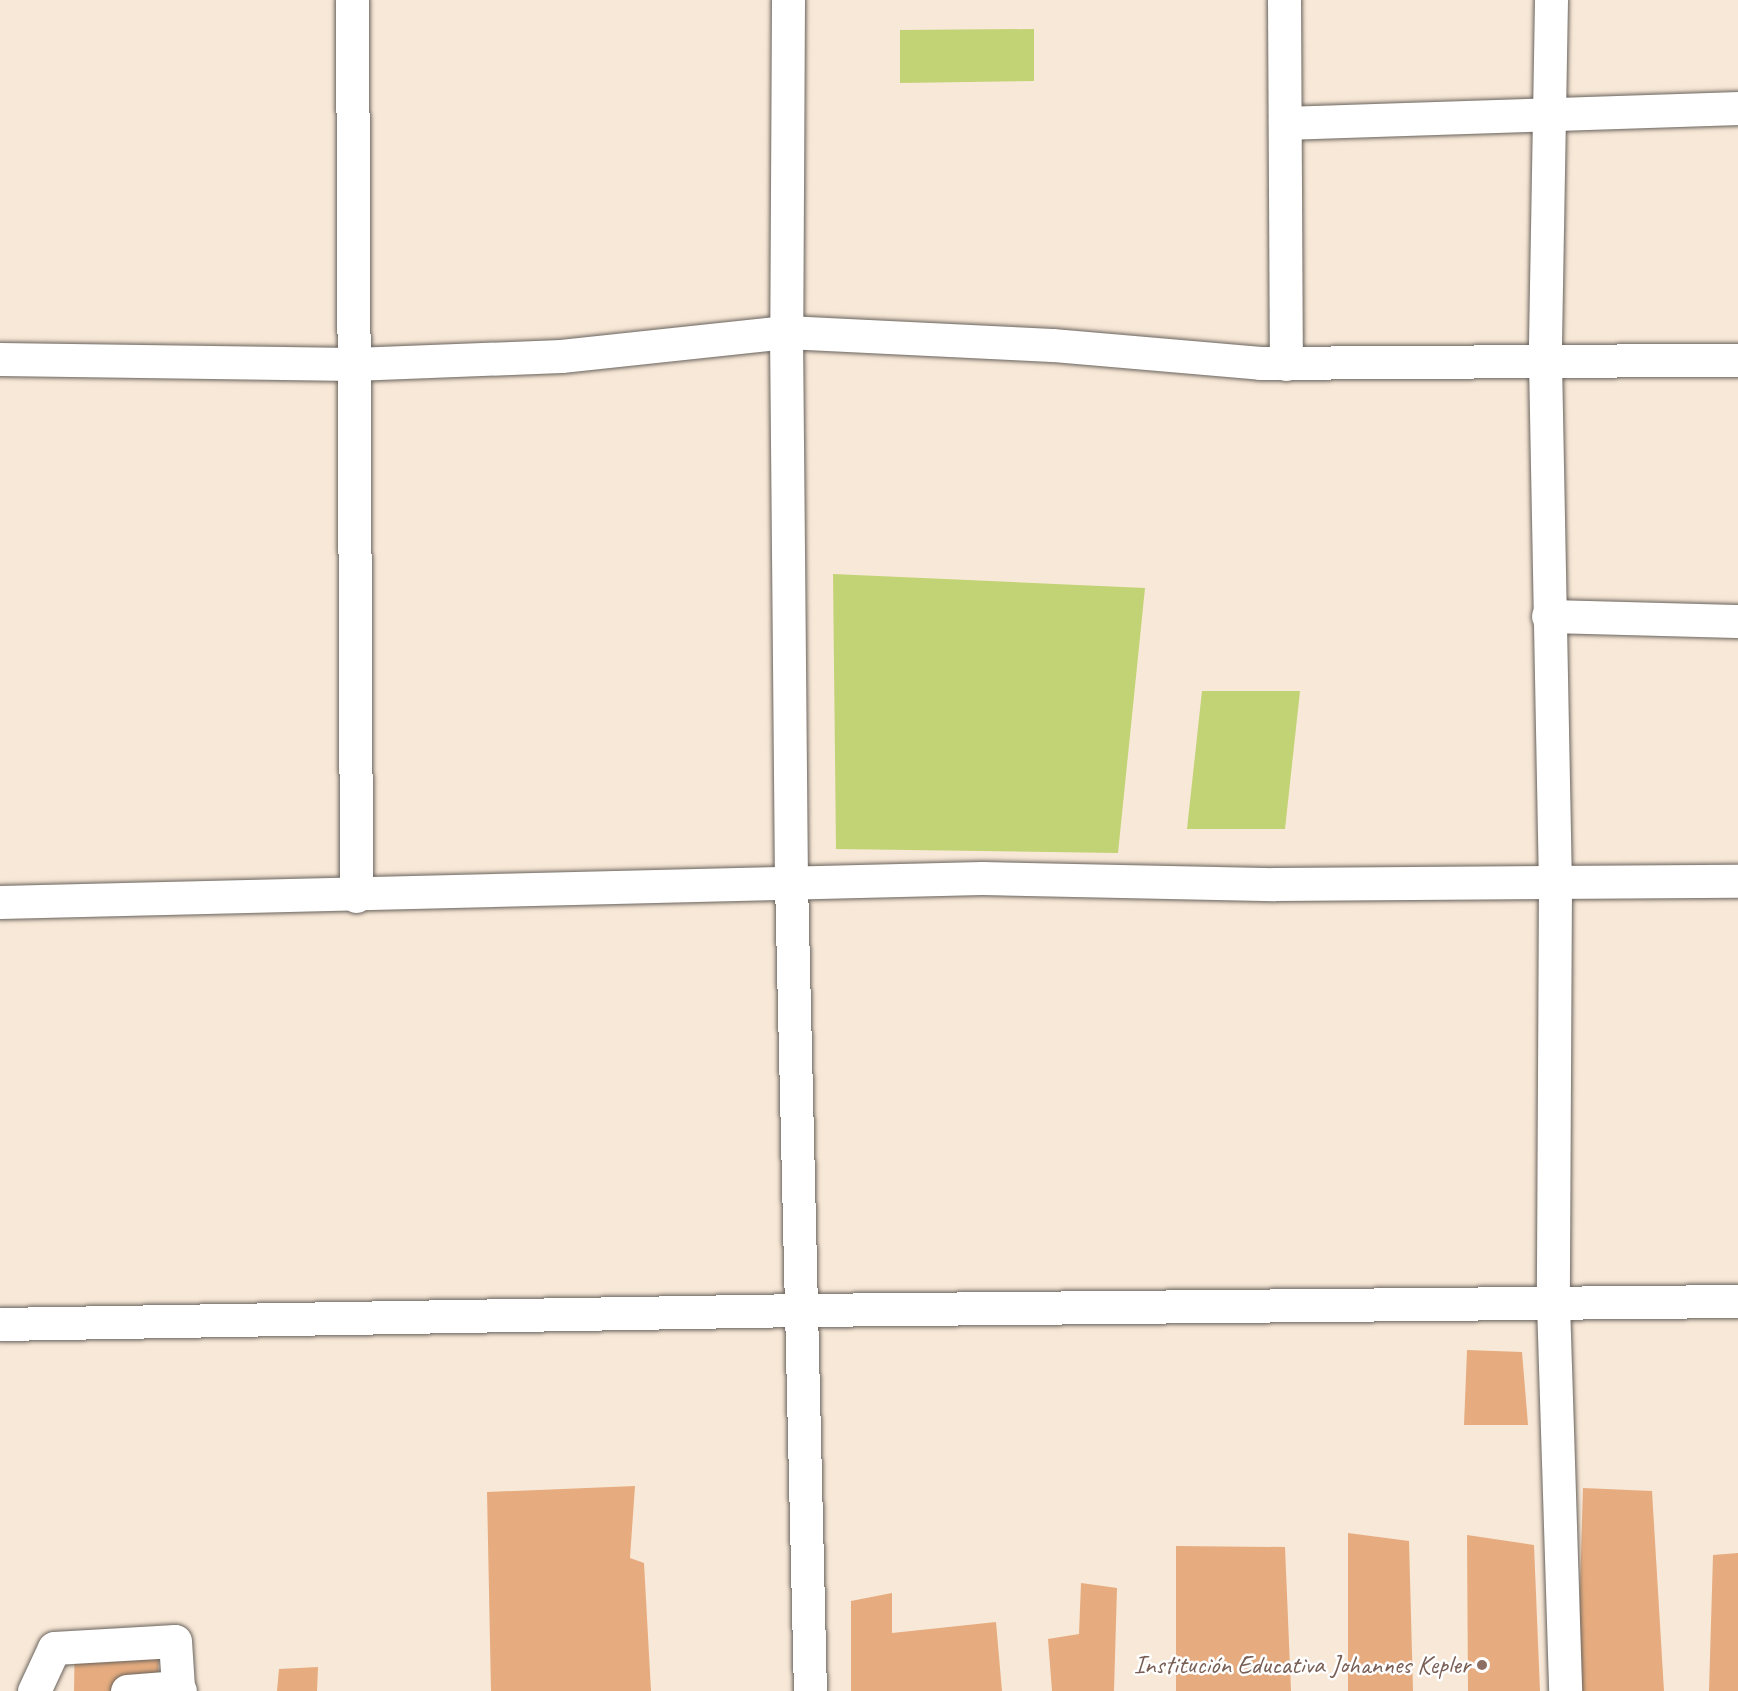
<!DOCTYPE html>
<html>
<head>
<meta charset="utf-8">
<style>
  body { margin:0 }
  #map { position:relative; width:1738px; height:1691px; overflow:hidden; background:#f8e8d7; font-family:Caveat,sans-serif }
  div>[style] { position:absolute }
  .green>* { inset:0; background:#c2d375 }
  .building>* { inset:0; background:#e6ac7f }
  .roads { filter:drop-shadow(0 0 2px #69635d) drop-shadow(0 0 2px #69635d) }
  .minor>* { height:33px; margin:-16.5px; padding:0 16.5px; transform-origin:16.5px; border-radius:16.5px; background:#fff }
  .dots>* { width:16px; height:16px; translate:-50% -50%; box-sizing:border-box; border:3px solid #fff; border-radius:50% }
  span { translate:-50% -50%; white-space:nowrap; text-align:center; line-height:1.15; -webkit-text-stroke:5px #fff; paint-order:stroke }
  .education-label { font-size:26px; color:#785e54 }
  .right { translate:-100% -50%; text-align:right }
</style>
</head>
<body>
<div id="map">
  <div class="green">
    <div style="clip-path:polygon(1034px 29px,1034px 81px,900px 83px,900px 30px)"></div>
    <div style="clip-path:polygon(833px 574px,1145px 588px,1118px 853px,836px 849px)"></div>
    <div style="clip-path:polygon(1202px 691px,1300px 691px,1285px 829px,1187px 829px)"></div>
  </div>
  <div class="building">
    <div style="clip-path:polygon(1467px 1350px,1522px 1352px,1528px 1425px,1464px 1425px)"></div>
    <div style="clip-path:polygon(635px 1486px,630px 1558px,644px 1563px,651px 1691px,491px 1691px,487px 1492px)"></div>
    <div style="clip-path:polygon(1583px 1488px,1652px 1491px,1664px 1691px,1577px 1691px)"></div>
    <div style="clip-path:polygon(1348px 1533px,1409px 1541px,1413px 1691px,1348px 1691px)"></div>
    <div style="clip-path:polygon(1467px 1535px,1534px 1545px,1540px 1691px,1468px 1691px)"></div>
    <div style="clip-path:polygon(1176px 1546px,1285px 1547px,1291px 1691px,1176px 1691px)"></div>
    <div style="clip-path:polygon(1738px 1553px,1738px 1691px,1709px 1691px,1713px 1555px)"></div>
    <div style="clip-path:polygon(1081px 1583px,1117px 1588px,1114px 1691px,1052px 1691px,1048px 1639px,1079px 1634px)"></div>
    <div style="clip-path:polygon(892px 1593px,892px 1633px,996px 1622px,1002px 1691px,851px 1691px,851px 1601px)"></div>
    <div style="clip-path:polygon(159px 1632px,158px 1691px,74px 1691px,75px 1634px)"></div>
    <div style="clip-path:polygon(318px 1667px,317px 1691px,277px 1691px,279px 1669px)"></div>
  </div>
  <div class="roads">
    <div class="minor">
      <div style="left:352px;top:0;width:896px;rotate:89.74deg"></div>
      <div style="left:788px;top:0;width:332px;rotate:90.3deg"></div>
      <div style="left:786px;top:332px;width:549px;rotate:89.48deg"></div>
      <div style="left:791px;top:881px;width:810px;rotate:88.66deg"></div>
      <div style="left:1284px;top:0;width:364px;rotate:89.7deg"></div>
      <div style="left:1551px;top:0;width:361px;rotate:91deg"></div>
      <div style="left:1545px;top:361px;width:524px;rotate:88.91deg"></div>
      <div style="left:1555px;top:885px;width:418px;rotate:90.3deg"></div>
      <div style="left:1553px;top:1303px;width:388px;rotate:88.2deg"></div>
      <div style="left:1285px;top:123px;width:453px;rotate:-1.9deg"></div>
      <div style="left:0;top:359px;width:353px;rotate:0.8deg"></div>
      <div style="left:353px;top:364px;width:208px;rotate:-2.2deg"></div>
      <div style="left:561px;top:356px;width:226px;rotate:-6.1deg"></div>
      <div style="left:786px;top:332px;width:266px;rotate:2.8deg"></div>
      <div style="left:1052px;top:345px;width:209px;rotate:4.9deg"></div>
      <div style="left:1260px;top:363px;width:478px;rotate:-0.4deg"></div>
      <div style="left:1548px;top:616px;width:190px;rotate:1.5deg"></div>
      <div style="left:0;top:902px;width:982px;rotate:-1.4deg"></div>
      <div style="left:982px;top:878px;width:293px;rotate:1.2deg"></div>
      <div style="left:1275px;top:884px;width:463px;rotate:-0.4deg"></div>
      <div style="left:0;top:1324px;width:801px;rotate:-1deg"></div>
      <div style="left:801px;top:1310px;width:937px;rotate:-0.55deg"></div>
      <div style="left:34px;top:1691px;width:47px;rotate:-65.1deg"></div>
      <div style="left:54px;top:1648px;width:121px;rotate:-3.3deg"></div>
      <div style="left:175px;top:1641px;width:46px;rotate:86.3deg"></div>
      <div style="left:127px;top:1691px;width:51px;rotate:-4.5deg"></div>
      <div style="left:178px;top:1687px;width:4px;rotate:63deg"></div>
    </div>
  </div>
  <div class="dots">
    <div style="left:1482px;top:1665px;background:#8d6e63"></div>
  </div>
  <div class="education-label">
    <span class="right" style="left:1470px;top:1665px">Institución Educativa Johannes Kepler</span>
  </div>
</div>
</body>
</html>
